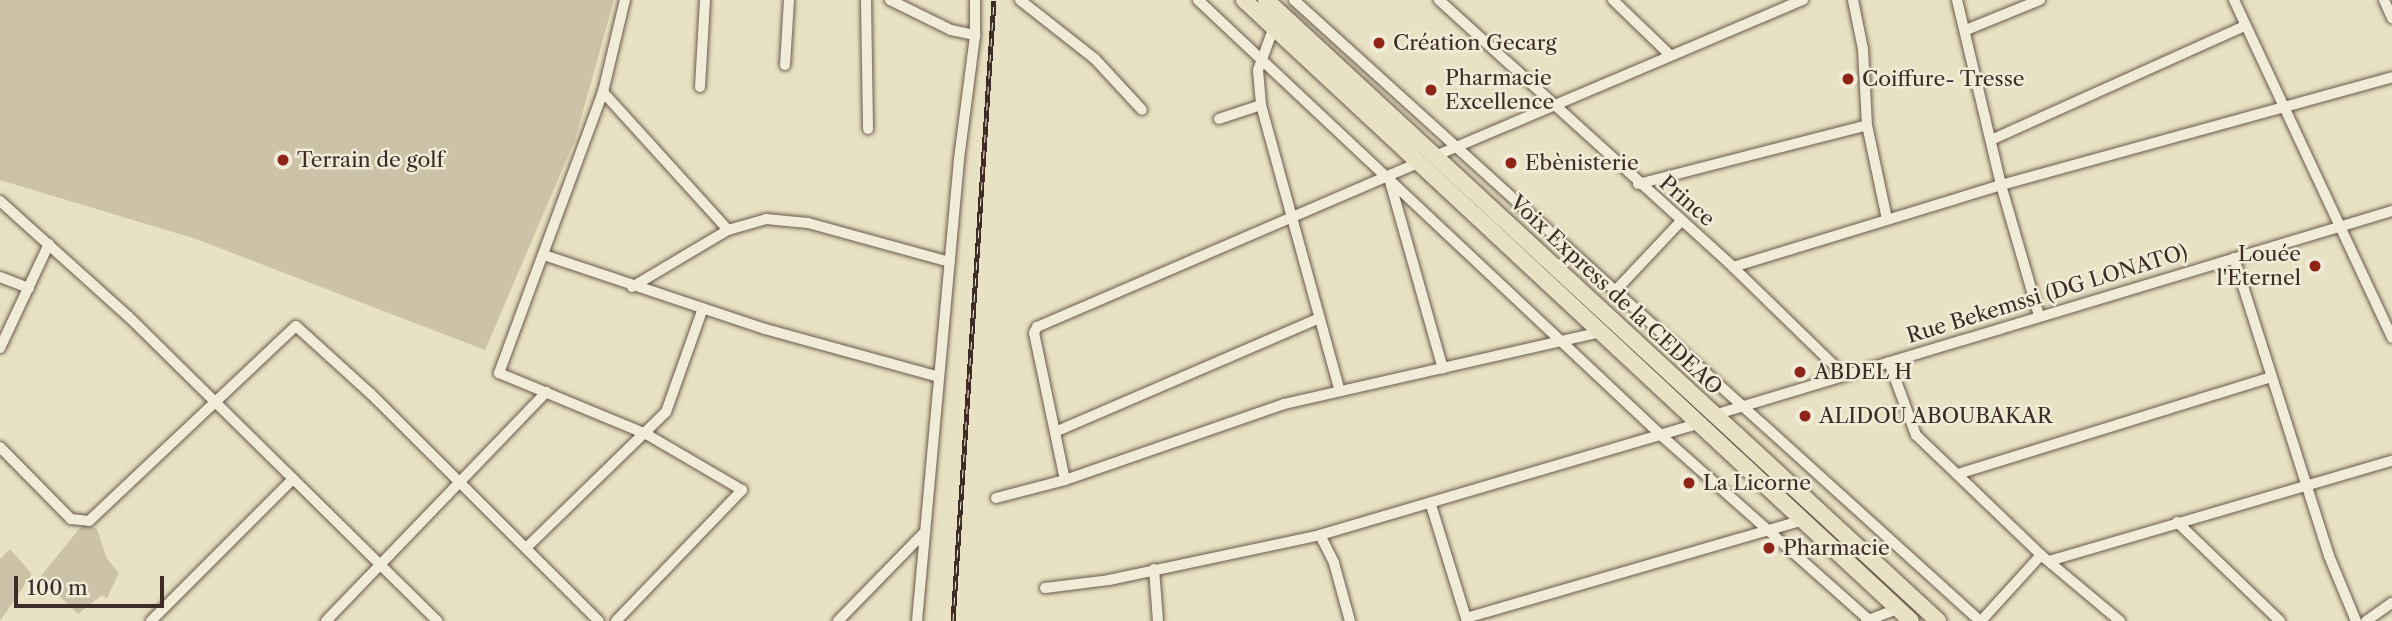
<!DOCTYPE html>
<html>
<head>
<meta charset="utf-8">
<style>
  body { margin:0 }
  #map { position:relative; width:2392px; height:621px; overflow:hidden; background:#e9e1c3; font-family:"Libre Caslon Text",serif }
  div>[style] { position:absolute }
  .green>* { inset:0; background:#ccc2a8 }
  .roads { filter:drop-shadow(0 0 2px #695a4d) drop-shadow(0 0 2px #695a4d) }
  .minor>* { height:10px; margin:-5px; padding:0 5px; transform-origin:5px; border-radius:5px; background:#f1ecd8 }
  .primary>* { height:16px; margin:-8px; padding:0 8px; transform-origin:8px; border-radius:8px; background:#e9e1c3 }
  .rail>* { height:5px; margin-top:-2.5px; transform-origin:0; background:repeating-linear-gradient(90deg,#f1ecd8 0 8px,#3e2d26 0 16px); box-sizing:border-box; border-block:2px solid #3e2d26 }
  .dots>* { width:19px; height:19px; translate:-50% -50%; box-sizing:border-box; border:4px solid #f1ecd8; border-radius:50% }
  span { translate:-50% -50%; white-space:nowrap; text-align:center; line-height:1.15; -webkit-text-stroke:5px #f1ecd8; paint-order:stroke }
  .poi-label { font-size:21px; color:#3e2d26 }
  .left { translate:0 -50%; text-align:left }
  .right { translate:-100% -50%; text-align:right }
  .street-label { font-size:21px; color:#3e2d26 }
  .scale { position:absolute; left:14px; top:576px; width:150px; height:32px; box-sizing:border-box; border:4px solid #3e2d26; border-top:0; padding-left:9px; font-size:21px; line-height:24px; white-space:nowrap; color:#3e2d26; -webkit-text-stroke:5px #f1ecd8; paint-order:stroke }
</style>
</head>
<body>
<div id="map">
  <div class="green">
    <div style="clip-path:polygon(0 0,614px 0,575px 140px,485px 350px,196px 239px,0 180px)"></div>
    <div style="clip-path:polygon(84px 523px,97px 529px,107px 559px,119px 573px,107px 598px,102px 595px,78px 614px,40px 577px)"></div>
    <div style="clip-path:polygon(10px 549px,32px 574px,0 621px,0 559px)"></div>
  </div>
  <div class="roads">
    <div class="minor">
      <div style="left:866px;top:0;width:129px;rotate:89.1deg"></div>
      <div style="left:890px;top:0;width:68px;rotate:26.2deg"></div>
      <div style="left:951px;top:30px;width:25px;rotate:12deg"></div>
      <div style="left:1020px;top:0;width:95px;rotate:38.2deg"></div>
      <div style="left:1095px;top:59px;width:69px;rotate:47.3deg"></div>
      <div style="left:1198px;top:0;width:638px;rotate:43.22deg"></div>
      <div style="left:1663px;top:437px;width:277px;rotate:41.6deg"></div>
      <div style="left:1294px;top:0;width:925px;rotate:42.15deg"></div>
      <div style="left:1439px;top:0;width:397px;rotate:42.2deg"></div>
      <div style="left:1733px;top:267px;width:156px;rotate:44.2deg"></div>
      <div style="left:1613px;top:0;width:79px;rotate:44deg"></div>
      <div style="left:1853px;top:0;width:50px;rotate:78.5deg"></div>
      <div style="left:1863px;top:49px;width:76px;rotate:87deg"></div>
      <div style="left:1867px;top:125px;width:96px;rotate:78deg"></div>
      <div style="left:1957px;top:0;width:190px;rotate:76.6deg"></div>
      <div style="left:2001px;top:185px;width:136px;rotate:73.8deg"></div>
      <div style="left:2234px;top:0;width:373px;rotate:64.9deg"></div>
      <div style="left:2384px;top:0;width:20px;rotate:66deg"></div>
      <div style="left:1274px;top:27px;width:46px;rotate:110.4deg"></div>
      <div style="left:1258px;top:70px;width:35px;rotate:85deg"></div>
      <div style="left:1261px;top:105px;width:297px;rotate:74.6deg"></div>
      <div style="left:1966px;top:30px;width:80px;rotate:-22.1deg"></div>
      <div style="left:785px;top:65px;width:65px;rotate:-86.5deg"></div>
      <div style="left:700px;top:87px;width:87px;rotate:-86.7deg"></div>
      <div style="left:603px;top:92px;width:186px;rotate:47.8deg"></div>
      <div style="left:1219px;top:119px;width:44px;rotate:-18.4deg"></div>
      <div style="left:1991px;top:140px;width:278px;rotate:-24.2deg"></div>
      <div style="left:1435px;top:156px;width:400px;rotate:-23deg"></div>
      <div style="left:1389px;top:178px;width:198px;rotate:74.2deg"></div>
      <div style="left:1638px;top:184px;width:236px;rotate:-14.4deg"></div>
      <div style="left:0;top:201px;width:173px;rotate:42deg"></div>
      <div style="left:129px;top:317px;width:433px;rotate:44.6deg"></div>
      <div style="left:544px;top:255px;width:233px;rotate:18.5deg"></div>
      <div style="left:765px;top:329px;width:180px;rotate:15.4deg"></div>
      <div style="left:2234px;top:258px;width:313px;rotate:72.3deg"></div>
      <div style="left:2329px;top:556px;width:70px;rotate:67.4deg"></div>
      <div style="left:1733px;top:267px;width:280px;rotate:-17deg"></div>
      <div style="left:2001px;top:185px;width:406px;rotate:-15.4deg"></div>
      <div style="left:0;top:277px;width:31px;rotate:21deg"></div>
      <div style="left:632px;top:287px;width:112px;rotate:-30.7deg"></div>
      <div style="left:728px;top:230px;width:40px;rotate:-16deg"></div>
      <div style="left:766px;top:219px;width:42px;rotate:5.4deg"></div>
      <div style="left:808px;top:223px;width:147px;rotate:15.4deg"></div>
      <div style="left:1617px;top:289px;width:93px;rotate:-46.7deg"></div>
      <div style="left:0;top:348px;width:115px;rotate:-64.8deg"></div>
      <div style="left:1889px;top:362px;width:78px;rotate:69.7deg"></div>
      <div style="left:1916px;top:435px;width:173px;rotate:43.8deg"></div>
      <div style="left:2041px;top:555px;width:103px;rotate:39.9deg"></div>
      <div style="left:1714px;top:415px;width:708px;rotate:-16.75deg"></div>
      <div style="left:1055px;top:432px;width:286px;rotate:-23.3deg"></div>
      <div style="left:0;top:447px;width:101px;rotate:45.4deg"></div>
      <div style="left:71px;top:519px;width:18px;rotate:6deg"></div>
      <div style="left:89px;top:521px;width:284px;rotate:-43.3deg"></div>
      <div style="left:296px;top:326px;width:100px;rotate:42.2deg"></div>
      <div style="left:370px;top:393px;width:323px;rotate:44.9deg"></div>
      <div style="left:1958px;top:474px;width:328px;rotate:-17.2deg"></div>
      <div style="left:1065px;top:480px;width:150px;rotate:-101.9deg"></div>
      <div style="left:1034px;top:333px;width:7px;rotate:-63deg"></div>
      <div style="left:1037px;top:327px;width:415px;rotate:-23.3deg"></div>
      <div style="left:996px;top:498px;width:71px;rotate:-14.6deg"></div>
      <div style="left:1065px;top:480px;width:232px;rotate:-19.1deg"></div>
      <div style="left:1284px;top:404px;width:324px;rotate:-12.8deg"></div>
      <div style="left:1431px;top:505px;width:121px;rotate:72.8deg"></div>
      <div style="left:2177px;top:522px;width:143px;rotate:43.9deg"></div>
      <div style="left:1320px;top:535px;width:31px;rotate:63deg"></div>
      <div style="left:1334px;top:563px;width:60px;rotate:74.6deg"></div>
      <div style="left:526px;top:548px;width:195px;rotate:-44.2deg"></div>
      <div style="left:666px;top:412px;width:110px;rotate:-70.4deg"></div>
      <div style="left:2049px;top:561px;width:357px;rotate:-16.3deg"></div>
      <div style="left:1154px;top:569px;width:52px;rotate:85.6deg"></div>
      <div style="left:1045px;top:588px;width:64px;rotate:-7.1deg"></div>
      <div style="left:1109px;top:580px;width:216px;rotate:-12deg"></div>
      <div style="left:1320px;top:535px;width:393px;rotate:-16.4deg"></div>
      <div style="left:1466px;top:618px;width:351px;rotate:-16.2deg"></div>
      <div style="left:151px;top:621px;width:201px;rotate:-45deg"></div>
      <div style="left:326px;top:621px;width:318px;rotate:-46.1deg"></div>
      <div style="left:616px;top:621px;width:182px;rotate:-46.1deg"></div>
      <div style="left:742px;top:490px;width:111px;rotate:-149.7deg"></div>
      <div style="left:646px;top:434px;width:159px;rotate:-157.5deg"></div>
      <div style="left:499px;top:373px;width:300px;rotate:-69.7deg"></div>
      <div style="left:603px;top:92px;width:95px;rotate:-76.6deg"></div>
      <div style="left:838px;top:621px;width:122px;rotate:-45.7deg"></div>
      <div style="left:917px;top:621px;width:464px;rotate:-84.8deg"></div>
      <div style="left:959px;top:159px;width:125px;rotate:-82.6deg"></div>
      <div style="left:975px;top:35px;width:35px;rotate:-90deg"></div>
      <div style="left:1866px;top:621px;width:33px;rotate:-21deg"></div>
      <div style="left:1981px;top:621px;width:89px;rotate:-47.7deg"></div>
      <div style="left:2366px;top:621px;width:32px;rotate:-35deg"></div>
    </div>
    <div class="primary">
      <div style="left:1244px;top:0;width:911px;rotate:42.95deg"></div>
      <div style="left:1266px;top:0;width:915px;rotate:42.74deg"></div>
    </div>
  </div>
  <div class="rail">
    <div style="left:953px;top:621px;width:622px;rotate:-86.22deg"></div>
  </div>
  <div class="dots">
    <div style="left:1379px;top:43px;background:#8f2418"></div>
    <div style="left:1848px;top:79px;background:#8f2418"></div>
    <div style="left:1431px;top:90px;background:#8f2418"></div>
    <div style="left:283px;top:160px;background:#8f2418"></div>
    <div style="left:1511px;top:163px;background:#8f2418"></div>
    <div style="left:2315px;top:266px;background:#8f2418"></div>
    <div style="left:1800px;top:372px;background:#8f2418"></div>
    <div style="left:1805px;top:416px;background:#8f2418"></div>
    <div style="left:1689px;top:483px;background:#8f2418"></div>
    <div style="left:1769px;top:548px;background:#8f2418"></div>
  </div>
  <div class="poi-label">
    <span class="left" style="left:1393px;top:43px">Création Gecarg</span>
    <span class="left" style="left:1445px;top:90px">Pharmacie<br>Excellence</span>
    <span class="left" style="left:1862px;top:79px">Coiffure- Tresse</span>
    <span class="left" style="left:297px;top:160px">Terrain de golf</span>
    <span class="left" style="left:1525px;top:163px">Ebènisterie</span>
    <span class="right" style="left:2301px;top:266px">Louée<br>l'Eternel</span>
    <span class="left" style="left:1814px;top:372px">ABDEL H</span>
    <span class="left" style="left:1819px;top:416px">ALIDOU ABOUBAKAR</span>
    <span class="left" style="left:1703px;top:483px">La Licorne</span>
    <span class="left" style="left:1783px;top:548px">Pharmacie</span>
  </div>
  <div class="street-label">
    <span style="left:1687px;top:201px;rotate:41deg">Prince</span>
    <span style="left:2047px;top:294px;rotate:-17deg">Rue Bekemssi (DG LONATO)</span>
    <span style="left:1616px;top:295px;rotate:43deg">Voix Express de la CEDEAO</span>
  </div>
  <div class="scale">100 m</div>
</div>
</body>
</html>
